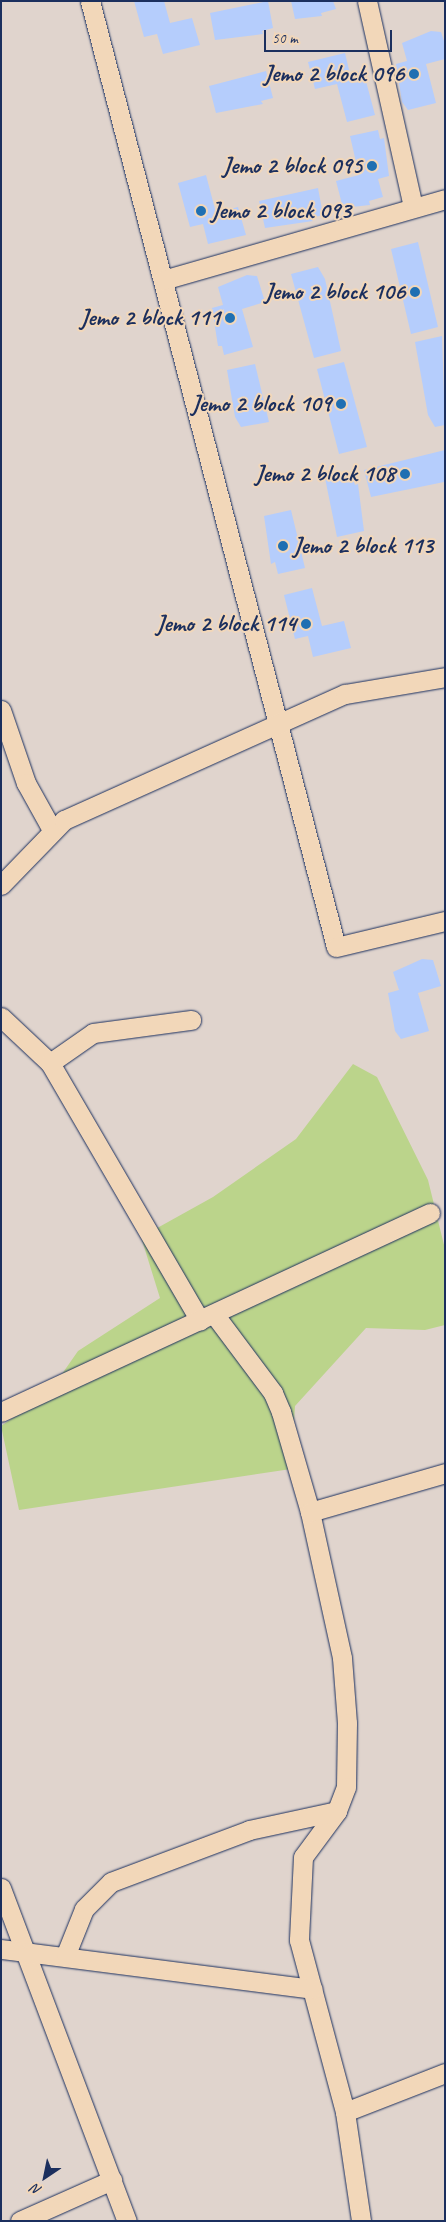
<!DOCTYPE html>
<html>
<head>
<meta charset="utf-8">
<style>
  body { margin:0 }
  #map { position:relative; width:446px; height:2222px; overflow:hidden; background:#e0d4cd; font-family:Caveat,sans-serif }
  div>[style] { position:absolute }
  .green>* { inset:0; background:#bbd48b }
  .building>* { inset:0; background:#b5cdfc }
  .roads { filter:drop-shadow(0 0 1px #1b2f5e) drop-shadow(0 0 1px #1b2f5e) }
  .minor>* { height:19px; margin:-9.5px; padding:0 9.5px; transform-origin:9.5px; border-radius:9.5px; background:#f2d7b9 }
  .dots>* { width:14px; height:14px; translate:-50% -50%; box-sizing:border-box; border:2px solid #f2d7b9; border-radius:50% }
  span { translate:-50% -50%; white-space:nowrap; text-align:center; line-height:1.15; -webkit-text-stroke:4px #f2d7b9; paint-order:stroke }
  .poi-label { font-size:24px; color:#1b2f5e; font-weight:700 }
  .right { translate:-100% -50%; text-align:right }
  .left { translate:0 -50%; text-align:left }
  .frame { position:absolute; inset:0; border:2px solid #1b2f5e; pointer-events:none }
  .north { position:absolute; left:20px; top:2152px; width:50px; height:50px; -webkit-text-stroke:4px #f2d7b9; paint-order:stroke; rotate:214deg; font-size:14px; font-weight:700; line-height:20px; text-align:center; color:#1b2f5e }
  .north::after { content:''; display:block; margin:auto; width:18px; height:22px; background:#1b2f5e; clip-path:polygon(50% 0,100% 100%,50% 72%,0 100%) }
  .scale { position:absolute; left:264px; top:30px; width:128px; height:22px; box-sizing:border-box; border:2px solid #1b2f5e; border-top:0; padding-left:6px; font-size:15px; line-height:18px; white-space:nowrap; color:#1b2f5e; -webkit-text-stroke:4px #f2d7b9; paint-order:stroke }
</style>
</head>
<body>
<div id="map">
  <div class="green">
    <div style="clip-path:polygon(353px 1064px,377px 1077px,428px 1180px,445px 1249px,445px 1325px,425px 1330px,366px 1328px,295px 1406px,291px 1469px,19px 1510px,1px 1426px,48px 1394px,78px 1351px,160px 1298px,141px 1237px,213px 1197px,296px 1139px)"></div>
  </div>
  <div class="building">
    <div style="clip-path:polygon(134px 1px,164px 1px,170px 23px,192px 18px,200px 45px,163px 54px,157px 34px,144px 37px)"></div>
    <div style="clip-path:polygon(268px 1px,273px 28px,262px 31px,263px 34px,215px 40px,210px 13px)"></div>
    <div style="clip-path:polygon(291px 1px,333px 1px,336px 9px,321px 13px,322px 16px,295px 19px)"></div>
    <div style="clip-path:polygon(431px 31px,441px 32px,445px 44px,445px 59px,426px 64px,436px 103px,408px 110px,402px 102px,396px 64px,407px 61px,402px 43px)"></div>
    <div style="clip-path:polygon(345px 53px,350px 74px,363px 70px,375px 115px,347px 122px,337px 84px,315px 89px,308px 62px)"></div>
    <div style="clip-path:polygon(266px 71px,273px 98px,261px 101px,263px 104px,216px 113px,209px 86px)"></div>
    <div style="clip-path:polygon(378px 130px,380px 139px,384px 138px,389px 176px,378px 179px,383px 197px,369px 201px,370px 205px,343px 208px,336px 181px,359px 175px,350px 136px)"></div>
    <div style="clip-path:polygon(206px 175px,216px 213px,238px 207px,246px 235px,208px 244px,203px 224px,190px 227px,178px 183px)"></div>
    <div style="clip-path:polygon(318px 188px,323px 215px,311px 218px,313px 221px,265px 228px,259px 201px)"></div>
    <div style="clip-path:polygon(418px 242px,438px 327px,411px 334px,391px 249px)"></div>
    <div style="clip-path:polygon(318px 267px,325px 279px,341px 351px,314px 358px,291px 274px)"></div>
    <div style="clip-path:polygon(247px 275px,257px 276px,265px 302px,242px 309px,253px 347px,224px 355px,222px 346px,218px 346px,212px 308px,223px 305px,218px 287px)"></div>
    <div style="clip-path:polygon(442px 336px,445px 425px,435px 427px,428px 415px,415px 342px)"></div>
    <div style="clip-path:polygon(344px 362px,367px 447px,339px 454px,317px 369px)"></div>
    <div style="clip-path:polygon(255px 364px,269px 422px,241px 427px,235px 417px,227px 370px)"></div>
    <div style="clip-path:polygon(445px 450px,444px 482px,371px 497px,364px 470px)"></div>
    <div style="clip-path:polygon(352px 474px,355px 485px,358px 484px,364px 531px,337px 537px,325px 478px)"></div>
    <div style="clip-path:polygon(291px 510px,305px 568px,278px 574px,275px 562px,271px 564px,264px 516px)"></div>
    <div style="clip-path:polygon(312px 588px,322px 626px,344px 621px,351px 648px,313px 657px,308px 636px,295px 639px,284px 595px)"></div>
    <div style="clip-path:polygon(422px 959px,433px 960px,441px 986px,418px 993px,429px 1031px,401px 1039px,395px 1031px,388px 993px,399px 990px,393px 972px)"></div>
  </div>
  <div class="roads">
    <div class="minor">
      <div style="left:90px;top:1px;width:977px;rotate:75.42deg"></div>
      <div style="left:336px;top:947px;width:112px;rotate:-13.4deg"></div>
      <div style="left:367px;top:1px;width:210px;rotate:77.4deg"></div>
      <div style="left:163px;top:280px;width:293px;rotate:-16deg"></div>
      <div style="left:1px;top:710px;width:77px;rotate:71.1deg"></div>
      <div style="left:26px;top:783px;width:54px;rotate:61deg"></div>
      <div style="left:1px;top:885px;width:91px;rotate:-45.9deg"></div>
      <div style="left:64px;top:820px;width:308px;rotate:-24.2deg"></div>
      <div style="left:345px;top:694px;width:101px;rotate:-9.6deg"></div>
      <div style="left:1px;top:1017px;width:67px;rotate:43.2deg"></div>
      <div style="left:50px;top:1063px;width:298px;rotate:59.8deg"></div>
      <div style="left:50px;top:1063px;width:52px;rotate:-34.9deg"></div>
      <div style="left:93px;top:1033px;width:99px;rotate:-7.6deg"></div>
      <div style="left:214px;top:1314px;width:99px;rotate:53.2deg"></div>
      <div style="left:273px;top:1393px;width:21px;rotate:67deg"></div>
      <div style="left:281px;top:1412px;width:104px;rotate:73.8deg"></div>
      <div style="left:310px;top:1512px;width:149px;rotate:77.6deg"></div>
      <div style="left:342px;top:1658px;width:65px;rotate:85.6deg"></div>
      <div style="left:347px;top:1723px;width:64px;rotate:90.9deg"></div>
      <div style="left:346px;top:1787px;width:26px;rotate:111deg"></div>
      <div style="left:337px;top:1811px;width:57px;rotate:126.5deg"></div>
      <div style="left:303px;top:1857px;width:83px;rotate:92.8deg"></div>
      <div style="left:299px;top:1940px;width:178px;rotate:75deg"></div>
      <div style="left:345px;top:2112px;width:110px;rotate:81.6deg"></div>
      <div style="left:1px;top:1412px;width:473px;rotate:-24.9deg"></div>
      <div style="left:310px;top:1512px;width:141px;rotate:-16.1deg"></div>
      <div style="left:1px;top:1888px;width:356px;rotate:69.3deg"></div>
      <div style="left:1px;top:1949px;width:314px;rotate:7.3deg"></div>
      <div style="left:66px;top:1954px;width:48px;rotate:-68.2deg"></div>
      <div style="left:84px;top:1909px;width:38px;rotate:-45deg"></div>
      <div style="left:111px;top:1882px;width:147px;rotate:-20.6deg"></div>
      <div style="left:249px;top:1830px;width:90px;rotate:-12.2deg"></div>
      <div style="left:345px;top:2112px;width:107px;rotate:-21.3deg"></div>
      <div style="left:20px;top:2221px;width:101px;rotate:-24deg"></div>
    </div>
  </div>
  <div class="dots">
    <div style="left:414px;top:74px;background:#1f6fb2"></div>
    <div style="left:372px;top:166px;background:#1f6fb2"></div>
    <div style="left:201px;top:211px;background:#1f6fb2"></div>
    <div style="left:415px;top:292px;background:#1f6fb2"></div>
    <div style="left:230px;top:318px;background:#1f6fb2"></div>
    <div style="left:341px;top:404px;background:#1f6fb2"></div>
    <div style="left:405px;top:474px;background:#1f6fb2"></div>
    <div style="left:283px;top:546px;background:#1f6fb2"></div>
    <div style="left:306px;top:624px;background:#1f6fb2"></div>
  </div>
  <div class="poi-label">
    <span class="right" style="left:404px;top:74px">Jemo 2 block 096</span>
    <span class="right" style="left:362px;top:166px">Jemo 2 block 095</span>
    <span class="left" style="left:211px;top:211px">Jemo 2 block 093</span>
    <span class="right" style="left:405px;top:292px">Jemo 2 block 106</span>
    <span class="right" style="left:220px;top:318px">Jemo 2 block 111</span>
    <span class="right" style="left:331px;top:404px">Jemo 2 block 109</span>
    <span class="right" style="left:395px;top:474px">Jemo 2 block 108</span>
    <span class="left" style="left:293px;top:546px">Jemo 2 block 113</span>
    <span class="right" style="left:296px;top:624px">Jemo 2 block 114</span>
  </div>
  <div class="frame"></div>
  <div class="north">N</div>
  <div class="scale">50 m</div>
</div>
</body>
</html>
